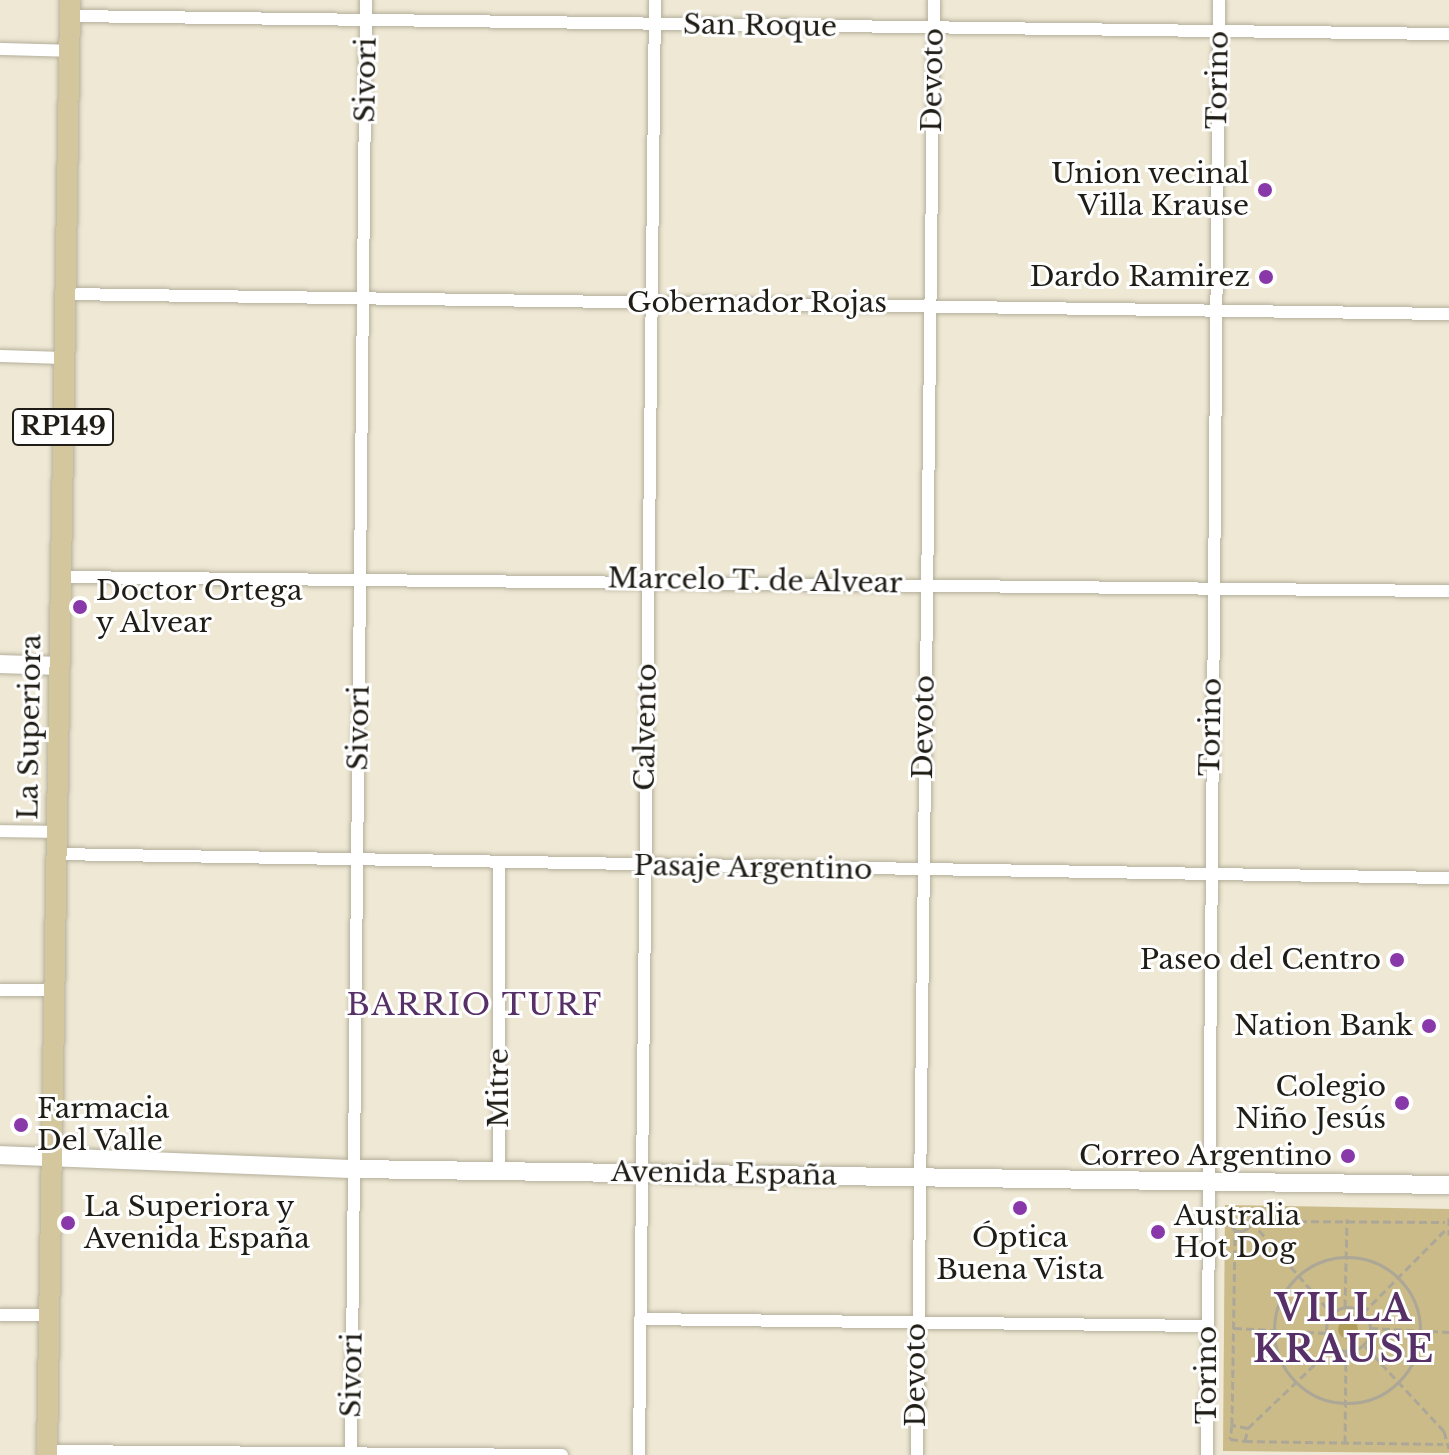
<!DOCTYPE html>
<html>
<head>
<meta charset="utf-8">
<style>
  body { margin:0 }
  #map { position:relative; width:1449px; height:1455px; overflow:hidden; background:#eee8d4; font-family:"Libre Baskerville",serif }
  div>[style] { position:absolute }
  .green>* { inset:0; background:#cbbb89 }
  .water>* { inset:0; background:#b19d5b }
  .round { border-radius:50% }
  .path>* { height:3px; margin-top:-1.5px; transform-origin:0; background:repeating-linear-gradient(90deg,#aca797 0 8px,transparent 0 12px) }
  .path>.ring { margin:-1.5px; padding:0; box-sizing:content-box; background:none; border:3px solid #aca797; border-radius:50% }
  .roads { filter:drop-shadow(0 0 2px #b4af9b) drop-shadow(0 0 2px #b4af9b) }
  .street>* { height:12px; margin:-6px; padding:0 6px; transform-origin:6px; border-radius:6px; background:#fff }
  .secondary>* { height:18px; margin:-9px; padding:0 9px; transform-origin:9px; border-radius:9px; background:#fff }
  .primary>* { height:20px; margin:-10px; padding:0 10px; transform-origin:10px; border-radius:10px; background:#d4c79e }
  .dots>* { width:22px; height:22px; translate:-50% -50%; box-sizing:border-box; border:4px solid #fff; border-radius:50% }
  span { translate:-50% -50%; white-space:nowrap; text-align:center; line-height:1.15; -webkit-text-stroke:6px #fff; paint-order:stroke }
  .shield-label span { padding:2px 6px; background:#fff; border:2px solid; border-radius:6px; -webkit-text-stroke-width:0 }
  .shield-label { font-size:26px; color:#1f1d15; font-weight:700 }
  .street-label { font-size:28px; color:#1f1d15 }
  .poi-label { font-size:28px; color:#1f1d15 }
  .right { translate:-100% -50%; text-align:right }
  .left { translate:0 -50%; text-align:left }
  .neighbourhood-label { font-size:30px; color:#563067; letter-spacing:2px }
  .district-label { font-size:36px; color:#563067; font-weight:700; letter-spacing:2px }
</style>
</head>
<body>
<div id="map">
  <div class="green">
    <div style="clip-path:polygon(1225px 1205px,1449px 1209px,1449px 1453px,1223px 1451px)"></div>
  </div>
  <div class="water">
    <div class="round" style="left:1338px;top:1319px;width:20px;height:20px"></div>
  </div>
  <div class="path">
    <div class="ring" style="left:1229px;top:1209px;width:19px;height:19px"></div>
    <div style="left:1449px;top:1218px;width:17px;rotate:90deg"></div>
    <div style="left:1251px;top:1221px;width:194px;rotate:0.3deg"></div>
    <div style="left:1251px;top:1221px;width:123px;rotate:48.9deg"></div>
    <div class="ring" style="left:1274px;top:1257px;width:143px;height:143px"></div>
    <div class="ring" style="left:1326px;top:1307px;width:41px;height:41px"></div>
    <div style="left:1345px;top:1307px;width:88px;rotate:-88.7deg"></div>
    <div style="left:1363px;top:1313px;width:117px;rotate:-45.3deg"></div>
    <div style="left:1234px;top:1328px;width:92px;rotate:3.1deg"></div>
    <div style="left:1370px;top:1328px;width:79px;rotate:2.9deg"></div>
    <div style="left:1365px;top:1346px;width:116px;rotate:47.1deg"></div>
    <div style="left:1232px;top:1425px;width:195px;rotate:-89.1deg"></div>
    <div style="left:1248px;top:1428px;width:16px;rotate:-169deg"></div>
    <div style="left:1232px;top:1425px;width:14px;rotate:98deg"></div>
    <div style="left:1230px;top:1439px;width:15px;rotate:8deg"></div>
    <div style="left:1245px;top:1441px;width:13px;rotate:-77deg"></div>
    <div style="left:1248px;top:1428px;width:119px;rotate:-43.6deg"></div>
    <div style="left:1444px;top:1431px;width:18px;rotate:74deg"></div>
    <div style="left:1245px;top:1441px;width:198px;rotate:0.9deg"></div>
    <div style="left:1345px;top:1443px;width:92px;rotate:-89.4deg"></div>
  </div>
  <div class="roads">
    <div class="street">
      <div style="left:70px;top:16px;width:1379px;rotate:0.75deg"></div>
      <div style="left:0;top:49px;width:70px;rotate:1.6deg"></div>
      <div style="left:65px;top:294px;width:1384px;rotate:0.83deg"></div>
      <div style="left:0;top:356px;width:64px;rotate:1.8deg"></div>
      <div style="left:61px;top:577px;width:1388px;rotate:0.58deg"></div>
      <div style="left:0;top:831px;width:57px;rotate:1deg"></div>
      <div style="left:56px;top:854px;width:1393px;rotate:0.99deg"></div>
      <div style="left:0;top:990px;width:54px"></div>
      <div style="left:499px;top:1169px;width:305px;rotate:-90deg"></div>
      <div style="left:0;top:1315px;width:49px"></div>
      <div style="left:640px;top:1319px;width:567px;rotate:0.71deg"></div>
      <div style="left:47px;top:1451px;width:515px;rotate:0.45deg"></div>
      <div style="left:351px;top:1455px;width:1455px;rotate:-89.41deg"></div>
      <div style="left:639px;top:1455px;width:1455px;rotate:-89.37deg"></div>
      <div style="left:917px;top:1455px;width:1455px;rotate:-89.33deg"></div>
      <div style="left:1207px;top:1455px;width:1455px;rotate:-89.53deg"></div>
    </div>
    <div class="secondary">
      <div style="left:0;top:664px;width:59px;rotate:1.9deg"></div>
      <div style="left:0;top:1155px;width:354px;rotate:2.3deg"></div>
      <div style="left:354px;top:1169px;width:1095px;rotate:0.84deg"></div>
    </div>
    <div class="primary">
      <div style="left:47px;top:1455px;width:1455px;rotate:-89.09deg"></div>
    </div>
  </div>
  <div class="dots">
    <div style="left:1265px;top:190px;background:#8838a8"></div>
    <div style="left:1266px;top:277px;background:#8838a8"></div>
    <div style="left:80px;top:607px;background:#8838a8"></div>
    <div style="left:1397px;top:960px;background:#8838a8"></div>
    <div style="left:1429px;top:1026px;background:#8838a8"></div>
    <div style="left:1402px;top:1103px;background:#8838a8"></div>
    <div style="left:21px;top:1125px;background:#8838a8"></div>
    <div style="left:1348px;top:1156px;background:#8838a8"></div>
    <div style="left:1020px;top:1208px;background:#8838a8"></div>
    <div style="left:68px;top:1223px;background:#8838a8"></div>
    <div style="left:1158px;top:1232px;background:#8838a8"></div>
  </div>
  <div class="shield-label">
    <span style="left:63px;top:427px">RP149</span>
  </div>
  <div class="street-label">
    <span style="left:760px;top:26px;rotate:1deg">San Roque</span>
    <span style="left:366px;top:80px;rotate:-89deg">Sivori</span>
    <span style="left:933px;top:80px;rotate:-89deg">Devoto</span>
    <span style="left:1218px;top:80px;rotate:-89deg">Torino</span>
    <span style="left:757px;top:303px">Gobernador Rojas</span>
    <span style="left:755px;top:581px;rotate:1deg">Marcelo T. de Alvear</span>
    <span style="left:30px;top:727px;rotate:-89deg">La Superiora</span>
    <span style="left:646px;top:727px;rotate:-89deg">Calvento</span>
    <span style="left:924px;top:727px;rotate:-89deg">Devoto</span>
    <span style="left:1211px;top:727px;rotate:-89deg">Torino</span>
    <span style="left:359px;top:728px;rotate:-89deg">Sivori</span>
    <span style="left:753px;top:868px;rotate:1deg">Pasaje Argentino</span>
    <span style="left:499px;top:1088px;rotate:-90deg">Mitre</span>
    <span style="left:724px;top:1174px;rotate:1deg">Avenida España</span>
    <span style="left:352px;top:1375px;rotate:-89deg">Sivori</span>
    <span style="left:916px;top:1375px;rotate:-90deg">Devoto</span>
    <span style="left:1207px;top:1375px;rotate:-90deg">Torino</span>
  </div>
  <div class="poi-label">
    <span class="right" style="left:1249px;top:190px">Union vecinal<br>Villa Krause</span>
    <span class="right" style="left:1250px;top:277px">Dardo Ramirez</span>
    <span class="left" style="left:96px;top:607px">Doctor Ortega<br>y Alvear</span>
    <span class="right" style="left:1381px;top:960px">Paseo del Centro</span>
    <span class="right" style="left:1413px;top:1026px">Nation Bank</span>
    <span class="right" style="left:1386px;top:1103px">Colegio<br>Niño Jesús</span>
    <span class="left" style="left:37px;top:1125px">Farmacia<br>Del Valle</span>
    <span class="right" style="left:1332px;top:1156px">Correo Argentino</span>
    <span class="left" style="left:84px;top:1223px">La Superiora y<br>Avenida España</span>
    <span class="left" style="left:1174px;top:1232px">Australia<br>Hot Dog</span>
    <span style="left:1020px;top:1254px">Óptica<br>Buena Vista</span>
  </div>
  <div class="neighbourhood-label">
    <span style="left:475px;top:1005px">BARRIO TURF</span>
  </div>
  <div class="district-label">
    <span style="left:1344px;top:1329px">VILLA<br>KRAUSE</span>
  </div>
</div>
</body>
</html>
